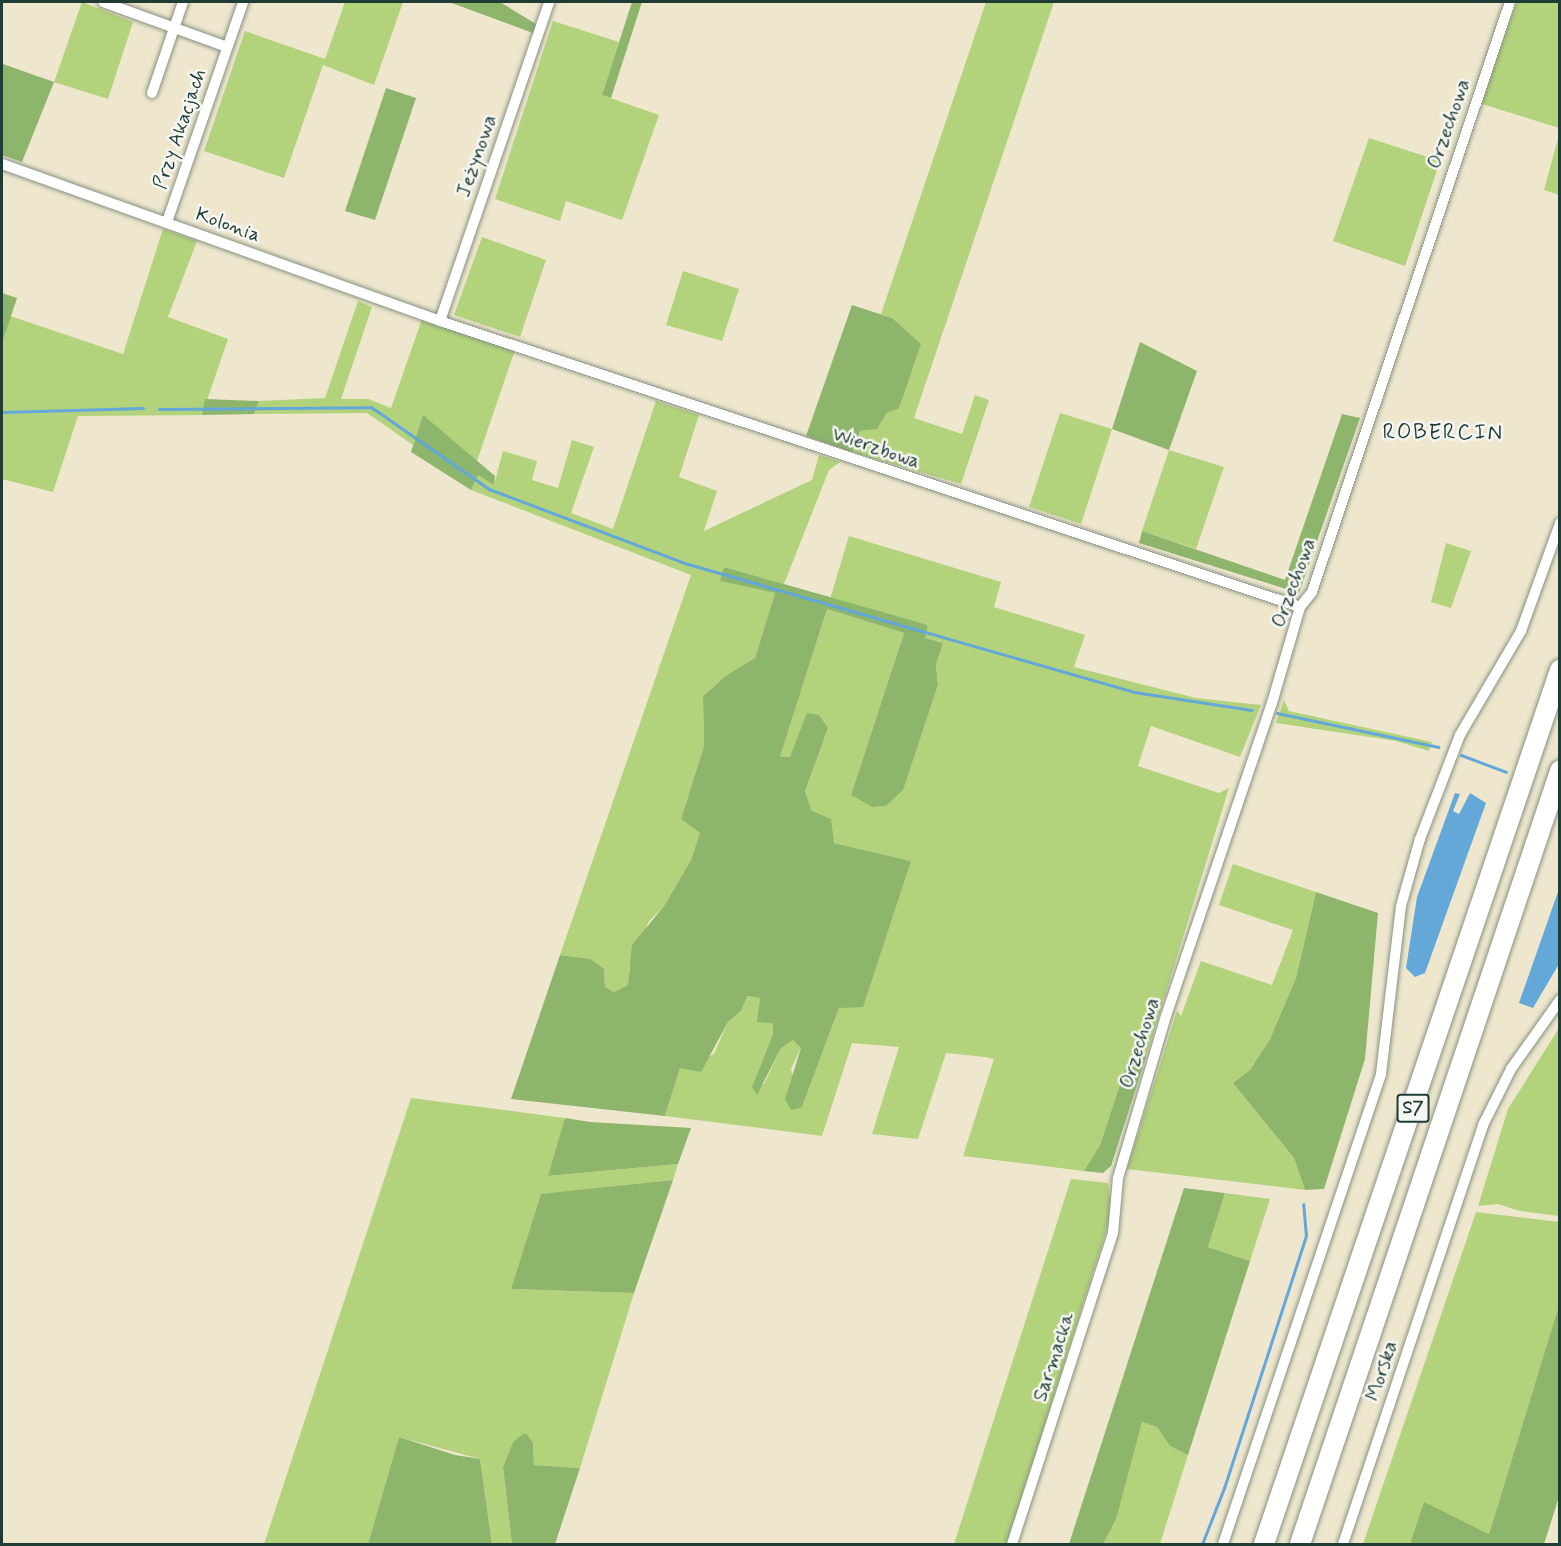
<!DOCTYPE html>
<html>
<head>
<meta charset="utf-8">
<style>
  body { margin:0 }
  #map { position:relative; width:1561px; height:1546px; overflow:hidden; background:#eee7ce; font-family:Mynerve,sans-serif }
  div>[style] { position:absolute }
  .green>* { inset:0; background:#b2d37b }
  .forest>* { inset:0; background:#8db56b }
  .water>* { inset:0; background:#63a8d9 }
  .stream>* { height:3px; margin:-1.5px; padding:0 1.5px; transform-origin:1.5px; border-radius:1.5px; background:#63a8d9 }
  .roads { filter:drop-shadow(0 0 2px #869281) drop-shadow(0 0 2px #869281) }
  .street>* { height:10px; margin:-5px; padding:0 5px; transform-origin:5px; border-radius:5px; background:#fff }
  .highway>* { height:20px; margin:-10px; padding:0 10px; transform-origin:10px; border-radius:10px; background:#fff }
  span { translate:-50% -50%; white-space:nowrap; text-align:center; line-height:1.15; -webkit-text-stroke:5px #f6f6f2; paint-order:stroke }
  .shield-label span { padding:2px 4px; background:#f6f6f2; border:2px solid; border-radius:4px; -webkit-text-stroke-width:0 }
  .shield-label { font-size:18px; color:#1f3d34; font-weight:700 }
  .street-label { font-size:20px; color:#1f3d34 }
  .quarter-label { font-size:22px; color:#1f3d34; letter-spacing:1.5px }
  .frame { position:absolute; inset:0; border:3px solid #1f3d34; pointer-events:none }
</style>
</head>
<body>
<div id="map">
  <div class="green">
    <div style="clip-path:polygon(82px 2px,133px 22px,108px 99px,54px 82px)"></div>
    <div style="clip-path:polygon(345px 2px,403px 2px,374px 85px,323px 65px,284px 178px,204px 151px,245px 31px,325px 59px)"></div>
    <div style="clip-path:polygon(986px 2px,1054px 2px,914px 418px,962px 434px,975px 395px,989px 400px,961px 484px,852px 452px,860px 431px,877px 429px,887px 413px,892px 318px,881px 314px)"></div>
    <div style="clip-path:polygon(1517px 2px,1559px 2px,1559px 128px,1479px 103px)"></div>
    <div style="clip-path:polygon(553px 21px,619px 42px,602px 95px,659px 115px,622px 220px,566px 201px,560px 221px,495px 199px)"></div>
    <div style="clip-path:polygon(1559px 135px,1559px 195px,1544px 190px)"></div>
    <div style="clip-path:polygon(1369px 138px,1440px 161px,1405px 266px,1333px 241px)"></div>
    <div style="clip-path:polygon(163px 229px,197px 241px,168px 317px,228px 339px,202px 415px,78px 416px,53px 492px,2px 479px,2px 343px,10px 316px,123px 354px)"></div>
    <div style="clip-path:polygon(482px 237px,546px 260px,520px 337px,454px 315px)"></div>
    <div style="clip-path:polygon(683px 271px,739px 289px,722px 341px,666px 325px)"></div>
    <div style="clip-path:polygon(358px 301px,372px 307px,341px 399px,368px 399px,391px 408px,422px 319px,515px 350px,477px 461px,423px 416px,413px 445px,367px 413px,254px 414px,259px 401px,325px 398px)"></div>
    <div style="clip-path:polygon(656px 401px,699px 415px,679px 477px,717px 491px,704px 531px,812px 480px,819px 455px,840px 462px,829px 470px,784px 584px,724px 567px,721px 581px,775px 593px,755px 658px,727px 675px,703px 696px,704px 746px,681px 819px,701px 833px,691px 860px,664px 906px,649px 921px,629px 968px,629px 985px,614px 992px,605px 987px,604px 969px,591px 959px,560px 955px,691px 575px,471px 490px,478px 474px,494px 485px,503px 451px,537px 461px,532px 480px,558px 488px,572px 440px,594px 447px,571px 513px,613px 529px)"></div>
    <div style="clip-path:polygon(1060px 413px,1112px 429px,1081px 524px,1029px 507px)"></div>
    <div style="clip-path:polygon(1169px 450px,1224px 467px,1196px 549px,1142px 531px)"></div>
    <div style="clip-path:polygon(849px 536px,1001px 582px,994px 607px,1085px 635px,1074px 667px,1196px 698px,1261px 705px,1240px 757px,1151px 726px,1138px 766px,1219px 793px,1229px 788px,1146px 1057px,1129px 1057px,1100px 1145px,1084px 1171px,963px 1156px,994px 1059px,985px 1057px,946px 1053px,918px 1139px,872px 1134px,899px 1047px,852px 1043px,822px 1136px,665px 1116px,680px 1068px,714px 1054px,728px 1022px,741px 1011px,746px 996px,760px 998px,759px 1014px,773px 1023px,773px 1034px,752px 1087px,764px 1084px,781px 1048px,793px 1040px,801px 1048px,791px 1069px,802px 1107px,839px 1008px,911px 861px,834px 843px,812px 811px,805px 793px,828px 728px,795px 747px,790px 757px,780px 757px,827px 609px,904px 633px,851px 795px,872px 807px,886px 806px,902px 790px,938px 685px,936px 665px,943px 643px,924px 638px,928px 625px,830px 599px)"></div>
    <div style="clip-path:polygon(1446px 543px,1471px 551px,1451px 608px,1431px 602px)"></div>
    <div style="clip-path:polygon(1284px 700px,1289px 711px,1432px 742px,1429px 751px,1396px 741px,1276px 723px)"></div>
    <div style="clip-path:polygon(1233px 864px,1316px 892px,1296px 978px,1270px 1039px,1250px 1070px,1233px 1083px,1294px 1158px,1305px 1190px,1127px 1169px,1177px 1011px,1181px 1016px,1201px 961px,1272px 985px,1293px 930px,1219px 905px)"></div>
    <div style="clip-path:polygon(1559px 1028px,1559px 1216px,1520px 1211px,1498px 1204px,1478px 1206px,1508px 1109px)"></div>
    <div style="clip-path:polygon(411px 1098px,565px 1118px,549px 1176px,678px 1164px,673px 1180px,541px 1195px,511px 1289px,634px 1293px,580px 1468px,534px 1465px,533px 1443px,527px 1434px,513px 1442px,503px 1467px,512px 1544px,492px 1544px,480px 1459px,399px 1437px,368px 1544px,264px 1544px)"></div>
    <div style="clip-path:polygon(1071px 1179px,1108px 1183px,1112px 1212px,1007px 1544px,954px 1544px)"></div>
    <div style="clip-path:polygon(1225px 1193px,1270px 1199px,1250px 1261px,1208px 1247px)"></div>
    <div style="clip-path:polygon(1476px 1212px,1559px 1222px,1559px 1305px,1489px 1534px,1424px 1503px,1410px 1544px,1363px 1544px)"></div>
    <div style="clip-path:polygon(1142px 1422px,1157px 1427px,1170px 1446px,1188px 1455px,1160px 1544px,1103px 1544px)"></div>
  </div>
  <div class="forest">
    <div style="clip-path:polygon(449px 2px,500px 2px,536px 24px,533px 33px)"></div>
    <div style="clip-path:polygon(632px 2px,642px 2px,611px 98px,602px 95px)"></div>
    <div style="clip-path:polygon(3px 64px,54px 82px,22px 162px,2px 155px)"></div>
    <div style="clip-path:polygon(386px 88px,416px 98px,375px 220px,345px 211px)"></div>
    <div style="clip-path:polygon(2px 293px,17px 298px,2px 343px)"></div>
    <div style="clip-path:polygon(852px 305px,892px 318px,921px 344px,899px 408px,887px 413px,877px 429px,860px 431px,852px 452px,806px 436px)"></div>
    <div style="clip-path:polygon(1140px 342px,1197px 371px,1169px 450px,1112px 429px)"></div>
    <div style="clip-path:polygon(205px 399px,259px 401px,254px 414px,202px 415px)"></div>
    <div style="clip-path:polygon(1342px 414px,1360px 418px,1299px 593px,1139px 543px,1142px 531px,1285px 580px)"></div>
    <div style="clip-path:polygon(423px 415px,495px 476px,494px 485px,478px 475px,471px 490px,411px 452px)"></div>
    <div style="clip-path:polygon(724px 567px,928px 625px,925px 638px,943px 643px,936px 665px,938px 685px,903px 790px,886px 806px,872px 807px,851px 795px,904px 633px,827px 609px,780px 757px,790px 757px,807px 713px,819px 715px,828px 728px,805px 792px,812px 811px,831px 819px,834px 843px,911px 861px,863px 1007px,839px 1008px,802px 1107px,791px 1110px,785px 1099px,801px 1048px,793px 1040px,781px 1048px,757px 1095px,752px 1087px,773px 1034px,773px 1023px,757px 1022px,760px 998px,747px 996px,741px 1011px,728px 1022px,701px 1072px,680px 1068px,665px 1116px,511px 1099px,560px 955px,591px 959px,604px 969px,605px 987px,614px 992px,628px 985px,632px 945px,664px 906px,691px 860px,700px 833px,681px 819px,704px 746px,703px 696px,727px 675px,755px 658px,775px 593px,720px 581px)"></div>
    <div style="clip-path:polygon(1316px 892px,1378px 913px,1365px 1059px,1324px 1189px,1305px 1190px,1294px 1158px,1233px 1083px,1250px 1070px,1270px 1039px,1296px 978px)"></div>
    <div style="clip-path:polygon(1129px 1057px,1146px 1057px,1111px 1166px,1103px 1173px,1084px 1171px,1100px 1145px)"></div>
    <div style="clip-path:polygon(565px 1118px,590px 1122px,691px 1128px,678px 1164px,548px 1176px)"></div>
    <div style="clip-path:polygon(673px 1180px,634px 1293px,511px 1289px,541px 1194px)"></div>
    <div style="clip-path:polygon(1184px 1188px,1225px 1193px,1208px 1247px,1250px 1261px,1188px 1455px,1170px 1446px,1157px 1427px,1142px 1422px,1116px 1519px,1103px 1544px,1069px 1544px)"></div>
    <div style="clip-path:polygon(1559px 1305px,1559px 1497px,1544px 1544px,1410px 1544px,1424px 1502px,1489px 1534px)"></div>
    <div style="clip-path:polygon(523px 1434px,527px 1434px,533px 1443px,534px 1465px,580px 1468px,555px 1544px,512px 1544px,503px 1467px,513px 1442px)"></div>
    <div style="clip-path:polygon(399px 1437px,455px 1455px,480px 1459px,492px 1544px,368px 1544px)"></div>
  </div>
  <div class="water">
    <div style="clip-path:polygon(1455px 793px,1460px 794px,1453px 811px,1459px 814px,1470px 793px,1486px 803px,1425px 973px,1415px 977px,1406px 968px,1417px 897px)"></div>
    <div style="clip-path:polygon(1559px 889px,1559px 964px,1533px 1008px,1519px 1003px)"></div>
  </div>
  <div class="stream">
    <div style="left:159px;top:409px;width:212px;rotate:-0.5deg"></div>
    <div style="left:371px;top:407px;width:144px;rotate:34.8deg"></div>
    <div style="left:489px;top:489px;width:213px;rotate:20.7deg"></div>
    <div style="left:688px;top:564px;width:464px;rotate:16deg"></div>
    <div style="left:1134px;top:692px;width:119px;rotate:8.7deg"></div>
    <div style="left:2px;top:412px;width:141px;rotate:-1.6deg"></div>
    <div style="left:1277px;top:713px;width:165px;rotate:11.9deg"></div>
    <div style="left:1461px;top:755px;width:48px;rotate:20.7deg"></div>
    <div style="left:1202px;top:1544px;width:60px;rotate:-68.6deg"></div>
    <div style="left:1224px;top:1488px;width:265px;rotate:-72deg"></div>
    <div style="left:1306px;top:1236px;width:32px;rotate:-95deg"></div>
  </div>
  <div class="roads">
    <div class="street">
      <div style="left:103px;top:2px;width:132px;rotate:19.9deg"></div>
      <div style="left:152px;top:93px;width:96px;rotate:-71.2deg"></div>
      <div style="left:2px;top:164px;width:465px;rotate:19.7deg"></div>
      <div style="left:440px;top:321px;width:906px;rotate:18.39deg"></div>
      <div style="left:167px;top:222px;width:233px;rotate:-70.9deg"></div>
      <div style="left:440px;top:321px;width:337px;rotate:-71.1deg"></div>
      <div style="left:1012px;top:1544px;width:327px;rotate:-72deg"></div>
      <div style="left:1113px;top:1233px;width:55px;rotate:-84.8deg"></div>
      <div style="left:1118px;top:1178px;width:169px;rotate:-73.5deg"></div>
      <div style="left:1166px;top:1016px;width:330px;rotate:-71.3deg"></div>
      <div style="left:1272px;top:703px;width:100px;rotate:-73.7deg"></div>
      <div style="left:1300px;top:607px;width:19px;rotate:-51deg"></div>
      <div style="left:1312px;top:592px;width:622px;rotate:-71.45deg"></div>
      <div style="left:1223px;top:1544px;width:496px;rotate:-71.4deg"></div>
      <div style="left:1381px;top:1074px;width:169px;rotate:-83.2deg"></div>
      <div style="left:1401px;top:906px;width:70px;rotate:-74.2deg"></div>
      <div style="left:1420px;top:839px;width:111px;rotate:-69deg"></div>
      <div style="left:1460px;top:735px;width:121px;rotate:-59.6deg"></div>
      <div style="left:1521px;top:631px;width:115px;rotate:-70.1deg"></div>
      <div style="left:1343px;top:1544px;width:442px;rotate:-71.5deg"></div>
      <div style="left:1483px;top:1125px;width:63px;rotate:-63.4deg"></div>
      <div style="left:1511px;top:1069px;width:85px;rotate:-54.6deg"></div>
    </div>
    <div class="highway">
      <div style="left:1264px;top:1544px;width:923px;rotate:-71.29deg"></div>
      <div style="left:1300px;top:1544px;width:816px;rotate:-71.41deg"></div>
    </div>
  </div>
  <div class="shield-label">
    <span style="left:1413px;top:1108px">S7</span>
  </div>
  <div class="street-label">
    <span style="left:1449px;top:124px;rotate:-71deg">Orzechowa</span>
    <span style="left:180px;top:129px;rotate:-71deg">Przy Akacjach</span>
    <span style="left:477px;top:156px;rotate:-71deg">Jeżynowa</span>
    <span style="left:228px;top:225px;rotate:20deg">Kolonia</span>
    <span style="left:876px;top:448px;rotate:19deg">Wierzbowa</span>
    <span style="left:1294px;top:583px;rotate:-70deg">Orzechowa</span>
    <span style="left:1140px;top:1043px;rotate:-73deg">Orzechowa</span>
    <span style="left:1054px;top:1357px;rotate:-72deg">Sarmacka</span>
    <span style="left:1382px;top:1371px;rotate:-72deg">Morska</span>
  </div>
  <div class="quarter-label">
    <span style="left:1443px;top:434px">ROBERCIN</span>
  </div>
  <div class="frame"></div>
</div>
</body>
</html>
